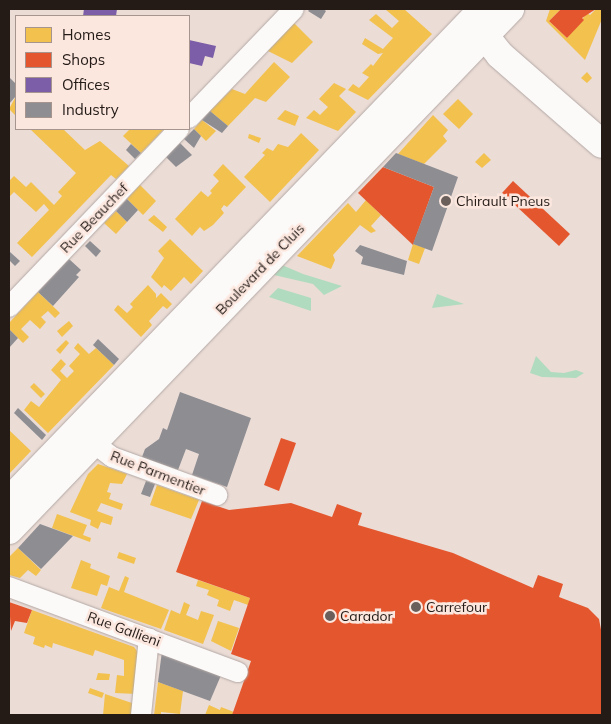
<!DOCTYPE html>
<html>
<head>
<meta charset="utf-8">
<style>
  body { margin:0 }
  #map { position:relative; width:611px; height:724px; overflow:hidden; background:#ebdcd6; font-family:Mulish,sans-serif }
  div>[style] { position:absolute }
  .green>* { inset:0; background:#b1dbbe }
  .homes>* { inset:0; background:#f2c14e }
  .shops>* { inset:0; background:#e4572e }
  .offices>* { inset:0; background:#7b5ea7 }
  .industry>* { inset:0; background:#8d8d92 }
  .roads { filter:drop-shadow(0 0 1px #b3a8a4) drop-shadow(0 0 1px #b3a8a4) }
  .street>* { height:20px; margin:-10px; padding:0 10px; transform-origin:10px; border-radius:10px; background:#fcfaf9 }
  .secondary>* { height:28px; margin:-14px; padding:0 14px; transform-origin:14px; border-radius:14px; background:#fcfaf9 }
  .dots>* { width:14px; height:14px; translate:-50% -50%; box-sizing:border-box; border:2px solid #fce7df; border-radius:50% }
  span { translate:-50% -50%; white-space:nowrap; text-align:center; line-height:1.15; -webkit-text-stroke:5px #fce7df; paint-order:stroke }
  .poi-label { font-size:14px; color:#241b17 }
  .left { translate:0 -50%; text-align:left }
  .street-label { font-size:14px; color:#241b17 }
  .frame { position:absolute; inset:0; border:10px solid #241b17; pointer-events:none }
  .legend { position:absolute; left:15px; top:15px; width:175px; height:115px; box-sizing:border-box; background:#fce7df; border:1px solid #a6958f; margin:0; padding:6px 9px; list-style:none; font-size:15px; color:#241b17 }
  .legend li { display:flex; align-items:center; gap:10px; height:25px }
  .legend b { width:25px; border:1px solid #a6958f }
</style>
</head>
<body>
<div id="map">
  <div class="green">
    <div style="clip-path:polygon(282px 265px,303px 274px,342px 286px,324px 295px,313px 284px,274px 275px)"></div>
    <div style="clip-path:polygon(278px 288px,311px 298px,311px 311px,269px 297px)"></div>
    <div style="clip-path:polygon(437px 294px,464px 304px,432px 308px)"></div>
    <div style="clip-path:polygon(536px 356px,551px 372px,564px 373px,576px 370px,584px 373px,576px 378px,542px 377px,530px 373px)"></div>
  </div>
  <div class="homes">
    <div style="clip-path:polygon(385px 9px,404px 9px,432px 34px,368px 100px,348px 90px,353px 84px,359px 88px,369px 77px,362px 73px,371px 64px,373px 66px,383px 53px,378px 54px,362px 44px,365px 38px,383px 49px,393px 38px,369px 20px,376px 14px,392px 28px,399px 21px)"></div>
    <div style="clip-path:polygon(550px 9px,561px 9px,549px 21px,567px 38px,587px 13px,590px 15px,596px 9px,602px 9px,602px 19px,585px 60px,546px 21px)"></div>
    <div style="clip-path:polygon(294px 23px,313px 42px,292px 63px,268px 51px)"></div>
    <div style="clip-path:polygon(274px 62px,290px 77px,266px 102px,255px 98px,228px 126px,210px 111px,232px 89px,245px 94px)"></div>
    <div style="clip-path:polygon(587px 72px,592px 78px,587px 83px,581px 78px)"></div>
    <div style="clip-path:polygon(334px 83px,346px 89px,339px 96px,356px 112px,338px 131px,306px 118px,314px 110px,320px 115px,328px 107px,319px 99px)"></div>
    <div style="clip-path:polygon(16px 96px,16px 116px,9px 109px)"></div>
    <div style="clip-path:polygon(458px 99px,473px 114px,459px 129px,443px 114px)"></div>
    <div style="clip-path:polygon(285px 110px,299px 116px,295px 126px,277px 119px)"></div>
    <div style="clip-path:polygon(433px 115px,448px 130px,443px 136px,447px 141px,424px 164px,398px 154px)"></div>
    <div style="clip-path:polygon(202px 120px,216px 131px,206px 141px,194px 129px)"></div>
    <div style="clip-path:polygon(30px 129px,63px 129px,85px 150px,100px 141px,129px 166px,116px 179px,111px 175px,32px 257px,17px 243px,49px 210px,44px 204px,36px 212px,14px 192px,9px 197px,9px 181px,14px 176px,26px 187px,31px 182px,54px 205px,62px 196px,58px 192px,76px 173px)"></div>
    <div style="clip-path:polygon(130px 129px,164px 129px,141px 153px,123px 136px)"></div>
    <div style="clip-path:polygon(301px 133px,319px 150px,270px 202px,244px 177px,265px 155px,262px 153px,267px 148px,273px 151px,278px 144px,288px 147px)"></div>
    <div style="clip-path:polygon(249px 134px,261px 138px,259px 143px,248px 138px)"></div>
    <div style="clip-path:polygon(484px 153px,491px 160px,482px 168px,475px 162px)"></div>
    <div style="clip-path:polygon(223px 164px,246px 187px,227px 207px,224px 205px,221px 209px,224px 213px,213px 225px,204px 231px,200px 227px,192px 236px,175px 219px,201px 191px,208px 197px,212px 193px,210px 191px,219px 181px,213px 175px)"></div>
    <div style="clip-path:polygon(140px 185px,156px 201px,143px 215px,127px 199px)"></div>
    <div style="clip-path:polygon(366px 200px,381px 215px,371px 226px,376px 231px,371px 233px,360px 225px,333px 255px,335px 260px,331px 269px,297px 256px,348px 203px,356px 212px)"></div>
    <div style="clip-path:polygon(116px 211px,127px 222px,116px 234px,104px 223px)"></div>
    <div style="clip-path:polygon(154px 215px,167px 227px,163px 232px,148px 220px)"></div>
    <div style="clip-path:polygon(170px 239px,203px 271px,191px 284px,184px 277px,171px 291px,164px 285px,162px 288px,151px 277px,164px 258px,158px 251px)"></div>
    <div style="clip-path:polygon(413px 244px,425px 248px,419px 264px,408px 260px)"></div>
    <div style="clip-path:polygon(148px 285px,156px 294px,156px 298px,161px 293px,172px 304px,167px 309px,163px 306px,149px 321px,152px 325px,141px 337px,114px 310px,118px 305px,127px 313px,133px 307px,130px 304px)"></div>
    <div style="clip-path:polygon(38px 292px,60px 313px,55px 318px,48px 311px,41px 317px,46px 322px,40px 329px,30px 320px,21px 329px,29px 337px,23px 343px,9px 329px,9px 323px)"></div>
    <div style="clip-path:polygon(69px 321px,73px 326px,62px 337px,57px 331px)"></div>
    <div style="clip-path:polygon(66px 340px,69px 343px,60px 354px,56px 350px)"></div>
    <div style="clip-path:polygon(78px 343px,89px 354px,96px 348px,114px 365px,48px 433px,24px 410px,31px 401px,39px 407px,61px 380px,51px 370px,61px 359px,66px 364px,60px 371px,67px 378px,74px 371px,69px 366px,80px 354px,74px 348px)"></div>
    <div style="clip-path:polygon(34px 383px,45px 394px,41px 398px,30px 387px)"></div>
    <div style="clip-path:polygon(9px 430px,31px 451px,9px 474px)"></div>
    <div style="clip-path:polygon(98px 464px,127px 474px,122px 484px,110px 483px,107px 492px,111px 493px,109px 499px,123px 504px,121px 510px,101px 503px,97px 511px,113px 517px,111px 525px,101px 522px,98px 529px,90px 525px,91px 520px,70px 512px,88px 474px)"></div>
    <div style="clip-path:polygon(157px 485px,199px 500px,191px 519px,150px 505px)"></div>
    <div style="clip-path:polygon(57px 514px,87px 525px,83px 535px,91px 538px,90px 542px,52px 528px)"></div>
    <div style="clip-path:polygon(18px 548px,41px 570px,36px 576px,28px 570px,20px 578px,9px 575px,9px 557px)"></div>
    <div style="clip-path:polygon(119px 552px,136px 558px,134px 564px,117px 558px)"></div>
    <div style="clip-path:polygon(81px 560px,91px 564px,90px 568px,110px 576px,107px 586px,101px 584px,97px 596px,71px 588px)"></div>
    <div style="clip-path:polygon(125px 576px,129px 578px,124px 592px,169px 610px,161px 629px,101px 608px,109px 587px,119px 591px)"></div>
    <div style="clip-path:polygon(198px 580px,250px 598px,248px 605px,234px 600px,230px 611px,217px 606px,219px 600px,207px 595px,209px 590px,196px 586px)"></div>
    <div style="clip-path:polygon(184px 602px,190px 605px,186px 615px,198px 620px,201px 611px,214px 615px,203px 644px,164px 630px,171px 610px,180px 614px)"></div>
    <div style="clip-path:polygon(32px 610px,134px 647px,140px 655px,136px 694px,115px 693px,117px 675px,124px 676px,124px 660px,95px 650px,93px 656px,53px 643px,52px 648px,45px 645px,44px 648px,33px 644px,35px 637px,24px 633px)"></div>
    <div style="clip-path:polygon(218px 621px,239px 628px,231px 651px,211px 641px)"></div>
    <div style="clip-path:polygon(98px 673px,110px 674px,109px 680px,96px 680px)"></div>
    <div style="clip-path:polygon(158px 682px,183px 691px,180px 714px,161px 712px,161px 715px,154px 715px)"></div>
    <div style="clip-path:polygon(90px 688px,104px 693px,102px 698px,88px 693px)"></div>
    <div style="clip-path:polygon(105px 694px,135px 704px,134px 715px,103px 715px)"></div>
    <div style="clip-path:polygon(209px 705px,220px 710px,221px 707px,234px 712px,232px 715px,205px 715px)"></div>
  </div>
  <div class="shops">
    <div style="clip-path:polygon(561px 9px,596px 9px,582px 18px,584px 20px,567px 38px,549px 21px)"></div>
    <div style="clip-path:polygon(383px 167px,434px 187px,413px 245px,358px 193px)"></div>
    <div style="clip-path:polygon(513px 181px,570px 234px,559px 246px,502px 193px)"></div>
    <div style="clip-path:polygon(281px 438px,296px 443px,279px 491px,264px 485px)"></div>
    <div style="clip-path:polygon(202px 501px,229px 510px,291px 503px,332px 517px,337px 504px,362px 513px,358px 525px,453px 553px,533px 588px,538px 575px,563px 584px,559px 597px,588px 608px,599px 619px,602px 635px,601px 715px,232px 715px,251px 661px,231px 654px,250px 598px,176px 572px)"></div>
    <div style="clip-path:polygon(9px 602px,32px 610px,27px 623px,15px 621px,11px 631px)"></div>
  </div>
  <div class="offices">
    <div style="clip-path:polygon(84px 9px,117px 9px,116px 16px,83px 16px)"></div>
    <div style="clip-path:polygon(189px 40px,216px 46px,213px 58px,205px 56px,202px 66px,189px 63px)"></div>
  </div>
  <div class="industry">
    <div style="clip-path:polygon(310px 9px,323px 9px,326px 11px,321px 19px,308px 11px)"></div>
    <div style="clip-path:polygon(9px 77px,16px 84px,16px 96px,9px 104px)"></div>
    <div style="clip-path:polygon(210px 111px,228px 126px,222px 133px,202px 120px)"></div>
    <div style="clip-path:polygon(194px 129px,201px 136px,194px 148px,184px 139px)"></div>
    <div style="clip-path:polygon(180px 143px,192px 155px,176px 167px,166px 157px)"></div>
    <div style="clip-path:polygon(131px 144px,141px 153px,135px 159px,126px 150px)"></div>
    <div style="clip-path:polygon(396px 153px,458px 177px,432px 251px,413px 244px,434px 187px,383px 167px)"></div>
    <div style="clip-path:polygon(127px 199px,138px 210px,127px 222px,116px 211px)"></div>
    <div style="clip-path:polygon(90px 241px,101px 251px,96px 257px,85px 246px)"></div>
    <div style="clip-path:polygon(360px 245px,407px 261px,404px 275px,361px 264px,363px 257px,355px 251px)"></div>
    <div style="clip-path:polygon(10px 252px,20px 261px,15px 266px,9px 260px)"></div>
    <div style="clip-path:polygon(69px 259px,81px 270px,76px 275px,79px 277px,53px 306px,38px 292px)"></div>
    <div style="clip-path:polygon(9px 329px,18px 338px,9px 348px)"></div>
    <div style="clip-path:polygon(98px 339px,119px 359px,114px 365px,93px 345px)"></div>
    <div style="clip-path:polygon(180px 392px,251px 418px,227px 487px,192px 475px,199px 454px,186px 449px,178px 470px,142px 457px,145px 449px,159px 439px,163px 428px,167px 430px)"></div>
    <div style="clip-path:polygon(18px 408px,46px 435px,42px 440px,14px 413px)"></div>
    <div style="clip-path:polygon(146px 481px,155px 484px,150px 497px,141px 494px)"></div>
    <div style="clip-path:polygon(40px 524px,73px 536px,41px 569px,18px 548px)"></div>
    <div style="clip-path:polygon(162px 651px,222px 673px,210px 701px,158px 682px)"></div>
  </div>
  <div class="roads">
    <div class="street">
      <div style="left:189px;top:118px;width:151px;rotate:-46.1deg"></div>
      <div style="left:9px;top:307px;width:246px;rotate:-46.3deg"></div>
      <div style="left:83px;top:435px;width:36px;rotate:37deg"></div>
      <div style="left:112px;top:457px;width:112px;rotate:19.9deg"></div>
      <div style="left:9px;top:587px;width:244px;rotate:20.4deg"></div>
      <div style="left:141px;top:715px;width:77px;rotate:-84.1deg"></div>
    </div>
    <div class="secondary">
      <div style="left:473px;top:21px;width:43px;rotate:51.5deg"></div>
      <div style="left:500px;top:55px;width:135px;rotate:41.1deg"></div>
      <div style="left:9px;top:501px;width:683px;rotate:-46.07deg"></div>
      <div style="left:9px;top:530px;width:723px;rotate:-46.12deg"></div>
    </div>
  </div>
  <div class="dots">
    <div style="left:446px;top:201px;background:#6a5f5a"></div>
    <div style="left:416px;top:607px;background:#6a5f5a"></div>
    <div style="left:330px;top:616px;background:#6a5f5a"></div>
  </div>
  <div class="poi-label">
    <span class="left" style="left:456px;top:201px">Chirault Pneus</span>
    <span class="left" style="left:426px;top:607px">Carrefour</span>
    <span class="left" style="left:340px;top:616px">Carador</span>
  </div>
  <div class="street-label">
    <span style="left:94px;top:218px;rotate:-46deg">Rue Beauchef</span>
    <span style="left:260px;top:269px;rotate:-46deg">Boulevard de Cluis</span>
    <span style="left:158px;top:473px;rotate:21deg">Rue Parmentier</span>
    <span style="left:124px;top:629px;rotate:20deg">Rue Gallieni</span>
  </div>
  <div class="frame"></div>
  <ul class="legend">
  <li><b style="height:14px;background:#f2c14e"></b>Homes</li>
  <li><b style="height:14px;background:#e4572e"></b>Shops</li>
  <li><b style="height:14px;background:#7b5ea7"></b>Offices</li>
  <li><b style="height:14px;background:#8d8d92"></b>Industry</li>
  </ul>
</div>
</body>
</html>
